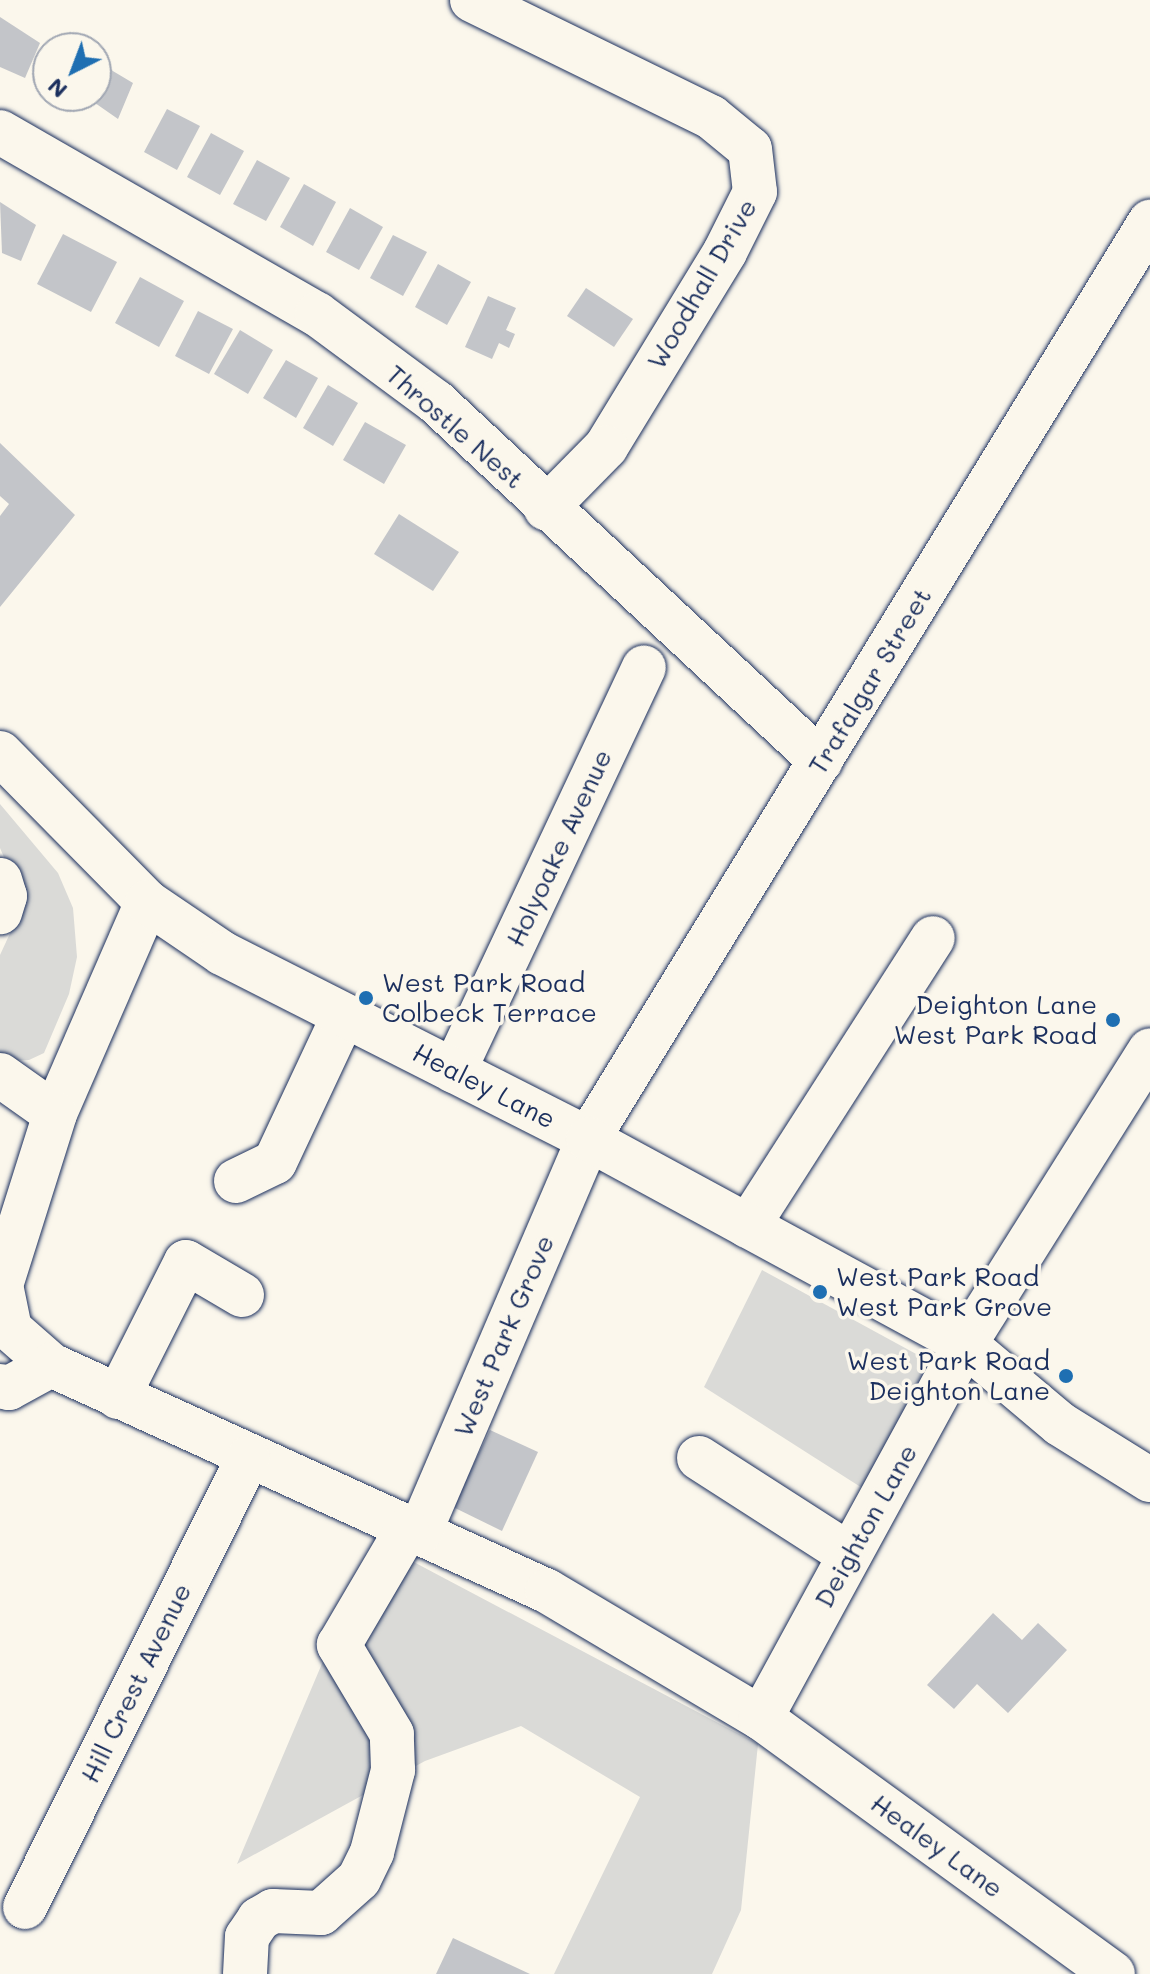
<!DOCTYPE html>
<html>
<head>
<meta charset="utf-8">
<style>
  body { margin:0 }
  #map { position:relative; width:1150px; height:1974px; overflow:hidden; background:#fbf7ec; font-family:Mali,sans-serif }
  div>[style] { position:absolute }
  .green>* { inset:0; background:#dadad7 }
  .building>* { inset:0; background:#c3c5c9 }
  .roads { filter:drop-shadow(0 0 2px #1b2f5e) drop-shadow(0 0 2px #1b2f5e) }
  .minor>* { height:44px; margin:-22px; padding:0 22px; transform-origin:22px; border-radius:22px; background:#fbf7ec }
  .major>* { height:44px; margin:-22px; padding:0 22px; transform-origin:22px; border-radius:22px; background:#fbf7ec }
  .dots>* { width:22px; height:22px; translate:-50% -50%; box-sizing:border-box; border:4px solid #fbf7ec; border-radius:50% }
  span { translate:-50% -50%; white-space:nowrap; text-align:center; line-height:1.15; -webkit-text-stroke:7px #fbf7ec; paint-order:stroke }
  .street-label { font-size:26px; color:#1b2f5e }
  .poi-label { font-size:26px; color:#1b2f5e }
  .left { translate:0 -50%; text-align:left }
  .right { translate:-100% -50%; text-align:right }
  .north { position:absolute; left:32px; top:32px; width:80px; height:80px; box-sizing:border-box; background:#fbf7ec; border:2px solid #a1a7b3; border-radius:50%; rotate:222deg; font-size:22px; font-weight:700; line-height:32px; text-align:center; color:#1b2f5e }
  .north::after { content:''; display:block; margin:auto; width:28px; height:36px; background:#1f6fb2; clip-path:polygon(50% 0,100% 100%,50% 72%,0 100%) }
</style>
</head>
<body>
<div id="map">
  <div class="green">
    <div style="clip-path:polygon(0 804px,58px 873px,73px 908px,77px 957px,69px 994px,44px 1053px,29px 1060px,11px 1061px,0 1054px,0 955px,12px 929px,10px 871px,0 848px)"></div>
    <div style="clip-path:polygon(762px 1270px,929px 1361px,932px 1382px,870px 1493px,704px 1387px)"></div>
    <div style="clip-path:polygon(374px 1541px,758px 1744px,741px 1910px,712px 1974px,554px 1974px,640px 1797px,521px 1726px,425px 1761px,237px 1864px)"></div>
  </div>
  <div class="building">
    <div style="clip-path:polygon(0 17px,40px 43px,25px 78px,0 67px)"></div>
    <div style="clip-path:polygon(62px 39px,84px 48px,58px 48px)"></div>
    <div style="clip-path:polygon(96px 61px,133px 83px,118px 119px,85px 96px,96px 96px)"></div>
    <div style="clip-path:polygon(167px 109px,200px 126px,177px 170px,144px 152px)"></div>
    <div style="clip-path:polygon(211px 133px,244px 151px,220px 195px,187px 177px)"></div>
    <div style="clip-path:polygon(257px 160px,290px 178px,266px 221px,233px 204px)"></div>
    <div style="clip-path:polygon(304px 184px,336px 202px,313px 246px,280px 227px)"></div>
    <div style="clip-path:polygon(0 202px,36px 225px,21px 261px,2px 253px)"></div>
    <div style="clip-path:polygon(350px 208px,383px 227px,359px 270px,326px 252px)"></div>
    <div style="clip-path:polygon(63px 234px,117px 262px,91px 312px,37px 284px)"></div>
    <div style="clip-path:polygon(393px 235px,427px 252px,403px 296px,370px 278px)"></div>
    <div style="clip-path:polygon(438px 264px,471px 282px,447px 325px,415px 307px)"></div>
    <div style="clip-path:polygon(140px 277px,184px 301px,159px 347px,115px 323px)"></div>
    <div style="clip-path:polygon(586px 288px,633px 319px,614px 347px,567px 316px)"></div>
    <div style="clip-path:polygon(488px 296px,516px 308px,506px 330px,515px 334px,509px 348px,499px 343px,492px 359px,465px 347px)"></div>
    <div style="clip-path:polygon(198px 311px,233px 329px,209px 374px,175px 356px)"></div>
    <div style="clip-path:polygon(240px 330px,273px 350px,248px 394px,214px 374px)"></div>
    <div style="clip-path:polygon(286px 360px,318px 378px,296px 418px,263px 398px)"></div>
    <div style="clip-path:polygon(328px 385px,358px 403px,333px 446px,303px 428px)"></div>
    <div style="clip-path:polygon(365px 422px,406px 445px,384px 484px,343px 460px)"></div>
    <div style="clip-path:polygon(0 443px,75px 515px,0 607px,0 516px,9px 504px,0 496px)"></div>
    <div style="clip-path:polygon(399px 514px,459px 552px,433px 591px,374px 554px)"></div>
    <div style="clip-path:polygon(490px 1430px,538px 1452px,502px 1531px,453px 1507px)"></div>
    <div style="clip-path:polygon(993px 1613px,1022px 1640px,1038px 1623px,1067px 1650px,1008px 1713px,977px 1684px,954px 1709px,927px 1685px)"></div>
    <div style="clip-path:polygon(453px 1938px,530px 1974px,436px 1974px)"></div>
  </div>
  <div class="roads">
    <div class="minor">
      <div style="left:472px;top:0;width:266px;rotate:26.1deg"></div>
      <div style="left:711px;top:117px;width:50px;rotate:39.4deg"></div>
      <div style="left:750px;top:149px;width:43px;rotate:83.4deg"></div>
      <div style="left:755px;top:192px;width:67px;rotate:116.6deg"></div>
      <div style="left:725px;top:252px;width:228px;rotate:121.4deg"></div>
      <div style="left:606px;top:447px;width:86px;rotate:134.5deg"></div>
      <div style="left:0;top:132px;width:366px;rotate:29.9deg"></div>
      <div style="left:317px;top:314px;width:148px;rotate:36.5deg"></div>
      <div style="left:436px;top:402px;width:526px;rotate:43deg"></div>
      <div style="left:0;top:880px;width:17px;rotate:73deg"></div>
      <div style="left:5px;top:896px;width:17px;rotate:107deg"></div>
      <div style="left:147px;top:902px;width:231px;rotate:113.5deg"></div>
      <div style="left:55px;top:1114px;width:179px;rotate:107.5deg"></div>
      <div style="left:1px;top:1285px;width:45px;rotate:78.4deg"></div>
      <div style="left:10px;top:1329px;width:55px;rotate:41.3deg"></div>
      <div style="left:51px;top:1365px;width:545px;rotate:24.5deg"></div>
      <div style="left:547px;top:1591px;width:249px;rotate:30.7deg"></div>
      <div style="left:761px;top:1718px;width:435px;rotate:36deg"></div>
      <div style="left:454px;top:1071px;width:446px;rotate:-64.8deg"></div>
      <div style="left:0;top:1075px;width:67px;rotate:35.3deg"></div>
      <div style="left:236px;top:1181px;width:43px;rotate:-26deg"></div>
      <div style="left:275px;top:1162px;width:162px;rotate:-64.9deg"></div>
      <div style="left:748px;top:1226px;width:342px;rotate:-57.3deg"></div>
      <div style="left:0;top:1386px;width:9px;rotate:13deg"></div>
      <div style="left:9px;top:1388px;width:48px;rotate:-28.7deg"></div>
      <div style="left:118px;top:1397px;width:151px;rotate:-63.3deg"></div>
      <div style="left:186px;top:1262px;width:65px;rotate:30.5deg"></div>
      <div style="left:699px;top:1458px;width:179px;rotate:32.7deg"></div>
      <div style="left:419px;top:1534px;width:430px;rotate:-66.8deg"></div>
      <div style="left:588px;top:1139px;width:1076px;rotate:-58.5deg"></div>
      <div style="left:761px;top:1718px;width:426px;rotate:-61.4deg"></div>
      <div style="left:965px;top:1344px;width:347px;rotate:-57.8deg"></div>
      <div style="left:25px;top:1907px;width:501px;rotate:-63.59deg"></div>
      <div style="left:245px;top:1974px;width:37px;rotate:-87deg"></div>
      <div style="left:247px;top:1937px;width:22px;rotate:-56deg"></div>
      <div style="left:259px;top:1919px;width:16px;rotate:-30deg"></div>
      <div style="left:273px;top:1911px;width:48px;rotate:2.4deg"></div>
      <div style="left:321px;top:1913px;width:51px;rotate:-41.8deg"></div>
      <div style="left:359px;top:1879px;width:30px;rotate:-64deg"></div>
      <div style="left:372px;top:1852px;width:85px;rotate:-75.6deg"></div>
      <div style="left:393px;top:1770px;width:36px;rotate:-92deg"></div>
      <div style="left:392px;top:1734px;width:104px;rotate:-120.8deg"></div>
      <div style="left:339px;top:1645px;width:134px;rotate:-59.6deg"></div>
    </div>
    <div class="major">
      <div style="left:0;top:753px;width:209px;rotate:45.4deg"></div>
      <div style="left:147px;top:902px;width:91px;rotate:34.2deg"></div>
      <div style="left:222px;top:953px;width:411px;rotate:26.9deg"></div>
      <div style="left:588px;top:1139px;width:429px;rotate:28.5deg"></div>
      <div style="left:965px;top:1344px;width:124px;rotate:40.1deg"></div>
      <div style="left:1060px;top:1424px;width:106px;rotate:31.9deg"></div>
    </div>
  </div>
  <div class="dots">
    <div style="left:366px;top:998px;background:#1f6fb2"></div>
    <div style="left:1113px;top:1020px;background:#1f6fb2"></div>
    <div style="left:820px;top:1292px;background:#1f6fb2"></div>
    <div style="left:1066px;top:1376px;background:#1f6fb2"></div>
  </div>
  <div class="street-label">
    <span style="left:702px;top:284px;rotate:-60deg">Woodhall Drive</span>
    <span style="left:455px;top:427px;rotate:41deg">Throstle Nest</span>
    <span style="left:870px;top:681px;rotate:-59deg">Trafalgar Street</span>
    <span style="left:559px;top:848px;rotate:-65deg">Holyoake Avenue</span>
    <span style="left:484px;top:1086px;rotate:27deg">Healey Lane</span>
    <span style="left:504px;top:1336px;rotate:-67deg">West Park Grove</span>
    <span style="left:866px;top:1526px;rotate:-61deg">Deighton Lane</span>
    <span style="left:136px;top:1683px;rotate:-64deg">Hill Crest Avenue</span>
    <span style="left:937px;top:1846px;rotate:36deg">Healey Lane</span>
  </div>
  <div class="poi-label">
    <span class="left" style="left:382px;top:998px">West Park Road<br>Colbeck Terrace</span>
    <span class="right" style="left:1097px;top:1020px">Deighton Lane<br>West Park Road</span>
    <span class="left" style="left:836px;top:1292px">West Park Road<br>West Park Grove</span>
    <span class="right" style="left:1050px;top:1376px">West Park Road<br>Deighton Lane</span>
  </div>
  <div class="north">N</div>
</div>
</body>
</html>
